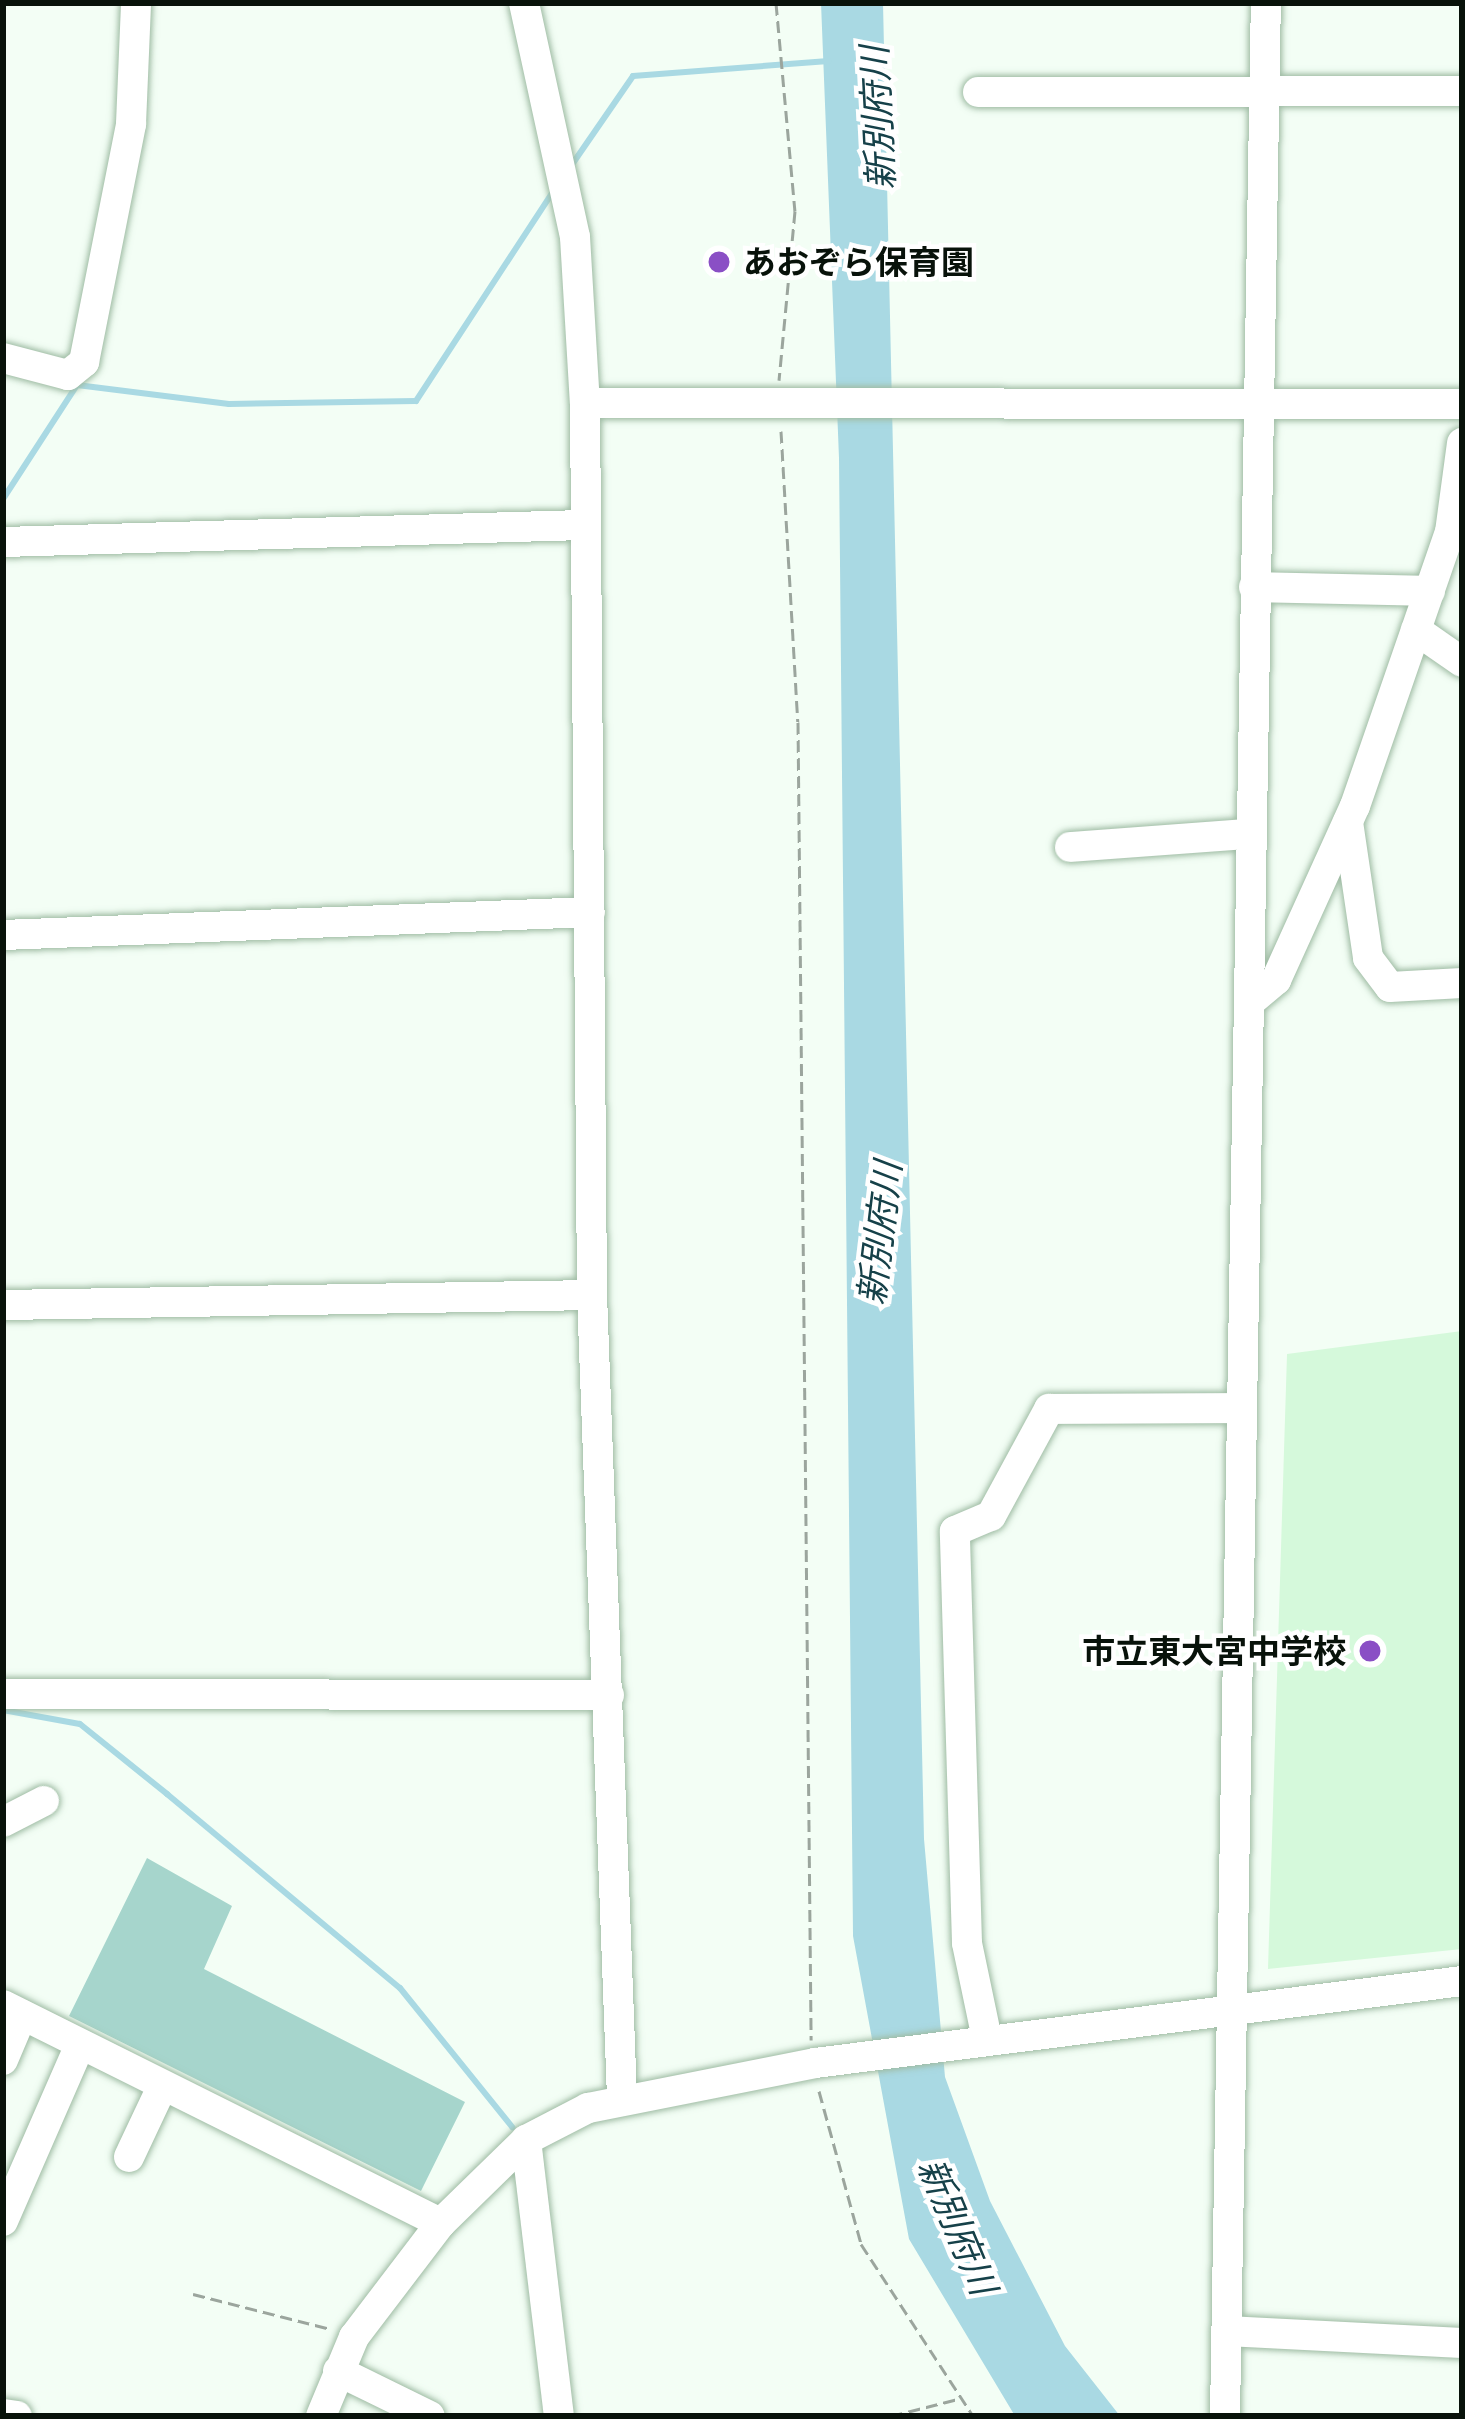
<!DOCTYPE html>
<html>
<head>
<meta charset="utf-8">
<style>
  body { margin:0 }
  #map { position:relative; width:1465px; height:2419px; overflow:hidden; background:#f3fef5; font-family:"Noto Serif","Noto Sans JP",serif }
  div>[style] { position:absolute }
  .built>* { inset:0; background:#d5f9db }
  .water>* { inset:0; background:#a9d9e3 }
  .stream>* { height:6px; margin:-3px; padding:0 3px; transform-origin:3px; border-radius:3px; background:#a9d9e3 }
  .building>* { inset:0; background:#a6d5cc }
  .path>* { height:3px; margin-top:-1.5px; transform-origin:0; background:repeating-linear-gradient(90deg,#9ba59d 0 12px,transparent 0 18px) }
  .roads { filter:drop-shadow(0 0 3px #9fbca4) drop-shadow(0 0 3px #9fbca4) }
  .minor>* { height:30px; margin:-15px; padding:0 15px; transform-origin:15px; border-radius:15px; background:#fff }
  .dots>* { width:33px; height:33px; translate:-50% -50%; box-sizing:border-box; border:6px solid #fff; border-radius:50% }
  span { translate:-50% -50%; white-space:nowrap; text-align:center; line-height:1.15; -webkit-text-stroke:9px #fff; paint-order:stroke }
  .poi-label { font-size:33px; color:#08120a; font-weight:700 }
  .left { translate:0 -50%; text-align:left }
  .right { translate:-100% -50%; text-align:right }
  .water-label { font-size:36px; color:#164149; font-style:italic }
  .frame { position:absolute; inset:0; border:6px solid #08120a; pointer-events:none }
</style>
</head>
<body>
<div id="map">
  <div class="built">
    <div style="clip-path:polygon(1462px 1331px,1462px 1949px,1268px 1969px,1287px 1354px)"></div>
  </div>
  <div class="water">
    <div style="clip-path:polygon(821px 3px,883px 3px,924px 1839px,945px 2077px,990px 2201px,1065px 2346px,1120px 2416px,1015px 2416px,909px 2239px,853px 1936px,839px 458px)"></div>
  </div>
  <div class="stream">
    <div style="left:571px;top:166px;width:109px;rotate:-55.4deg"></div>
    <div style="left:633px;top:76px;width:196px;rotate:-4.4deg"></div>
    <div style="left:3px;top:499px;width:136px;rotate:-57deg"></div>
    <div style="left:77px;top:385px;width:153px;rotate:7.1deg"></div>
    <div style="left:229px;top:404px;width:187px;rotate:-0.9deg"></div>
    <div style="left:416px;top:401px;width:250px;rotate:-56.8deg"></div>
    <div style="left:3px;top:1710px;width:78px;rotate:10.3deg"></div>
    <div style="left:80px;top:1724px;width:112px;rotate:38.8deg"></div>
    <div style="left:167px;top:1794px;width:303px;rotate:39.8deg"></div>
    <div style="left:400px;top:1988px;width:179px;rotate:51.1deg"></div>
  </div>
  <div class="building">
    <div style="clip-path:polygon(147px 1858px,232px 1906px,204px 1969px,465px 2102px,421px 2191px,69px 2016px)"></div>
  </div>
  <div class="path">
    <div style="left:776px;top:3px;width:209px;rotate:84.8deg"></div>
    <div style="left:795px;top:211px;width:170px;rotate:95.4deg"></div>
    <div style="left:781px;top:431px;width:291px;rotate:86.7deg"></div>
    <div style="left:798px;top:722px;width:1318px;rotate:89.43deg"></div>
    <div style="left:819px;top:2091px;width:159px;rotate:74.6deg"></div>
    <div style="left:861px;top:2244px;width:205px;rotate:56.9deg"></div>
    <div style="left:193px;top:2294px;width:141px;rotate:14.3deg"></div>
    <div style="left:891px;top:2416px;width:69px;rotate:-14.2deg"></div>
  </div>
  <div class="roads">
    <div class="minor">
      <div style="left:524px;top:3px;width:239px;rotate:77.7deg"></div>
      <div style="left:575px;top:237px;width:166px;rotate:86.6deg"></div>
      <div style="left:585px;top:403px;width:892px;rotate:89.55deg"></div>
      <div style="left:592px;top:1295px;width:803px;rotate:87.86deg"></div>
      <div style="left:978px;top:92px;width:484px;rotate:-0.1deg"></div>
      <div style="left:3px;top:358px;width:67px;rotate:14.7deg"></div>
      <div style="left:68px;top:375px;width:21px;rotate:-39deg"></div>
      <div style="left:84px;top:362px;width:243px;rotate:-78.8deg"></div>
      <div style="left:131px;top:124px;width:121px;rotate:-87.6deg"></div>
      <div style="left:585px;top:403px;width:877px;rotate:0.07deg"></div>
      <div style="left:3px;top:542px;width:579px;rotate:-1.68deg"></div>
      <div style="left:1254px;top:587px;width:176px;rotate:1.3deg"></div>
      <div style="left:1416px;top:630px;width:56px;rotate:34.8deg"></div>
      <div style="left:1348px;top:822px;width:137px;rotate:81.6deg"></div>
      <div style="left:1368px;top:958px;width:36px;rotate:53deg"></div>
      <div style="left:1390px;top:987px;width:72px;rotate:-3.2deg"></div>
      <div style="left:1070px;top:847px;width:179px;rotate:-4.2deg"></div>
      <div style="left:3px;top:935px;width:587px;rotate:-2.24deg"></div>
      <div style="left:1251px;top:1001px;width:33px;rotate:-40deg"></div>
      <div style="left:1276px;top:980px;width:191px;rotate:-65.6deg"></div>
      <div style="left:1355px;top:806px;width:290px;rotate:-70.9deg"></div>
      <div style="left:1450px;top:532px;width:90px;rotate:-82.3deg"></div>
      <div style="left:3px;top:1305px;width:589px;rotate:-0.97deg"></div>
      <div style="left:3px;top:1694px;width:606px;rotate:0.09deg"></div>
      <div style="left:3px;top:1822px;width:46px;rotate:-27.1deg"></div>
      <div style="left:3px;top:2005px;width:489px;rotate:26.5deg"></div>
      <div style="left:987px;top:2039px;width:98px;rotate:-101.8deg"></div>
      <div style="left:967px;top:1943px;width:412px;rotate:-91.7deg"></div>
      <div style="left:955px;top:1531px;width:39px;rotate:-23deg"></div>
      <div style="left:991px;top:1516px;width:122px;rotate:-61.5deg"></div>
      <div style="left:1049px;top:1409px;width:189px;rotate:-0.3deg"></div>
      <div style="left:3px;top:2060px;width:49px;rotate:-67.1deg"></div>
      <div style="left:526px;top:2140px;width:278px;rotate:83.2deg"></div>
      <div style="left:129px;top:2157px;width:77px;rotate:-64.8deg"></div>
      <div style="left:3px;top:2221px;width:192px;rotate:-66.4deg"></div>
      <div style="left:1227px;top:2331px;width:235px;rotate:2.9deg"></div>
      <div style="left:338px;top:2371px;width:102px;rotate:26.1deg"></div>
      <div style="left:3px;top:2414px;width:14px;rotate:8deg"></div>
      <div style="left:321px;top:2416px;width:86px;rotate:-67.3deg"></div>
      <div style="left:354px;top:2337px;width:143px;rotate:-52.7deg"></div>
      <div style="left:441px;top:2223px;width:119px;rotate:-44.3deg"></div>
      <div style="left:526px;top:2140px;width:70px;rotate:-27.3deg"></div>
      <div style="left:588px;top:2108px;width:231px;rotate:-11.2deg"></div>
      <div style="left:815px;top:2063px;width:652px;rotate:-7.22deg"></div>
      <div style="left:1225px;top:2416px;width:2413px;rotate:-89.03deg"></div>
    </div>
  </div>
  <div class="dots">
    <div style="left:719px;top:262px;background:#8a4fc5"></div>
    <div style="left:1370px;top:1651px;background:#8a4fc5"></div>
  </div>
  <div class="poi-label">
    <span class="left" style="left:743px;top:262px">あおぞら保育園</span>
    <span class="right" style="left:1346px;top:1651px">市立東大宮中学校</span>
  </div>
  <div class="water-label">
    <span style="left:877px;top:118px;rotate:-93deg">新別府川</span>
    <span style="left:879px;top:1233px;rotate:-83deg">新別府川</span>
    <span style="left:958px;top:2226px;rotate:67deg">新別府川</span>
  </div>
  <div class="frame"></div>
</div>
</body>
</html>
